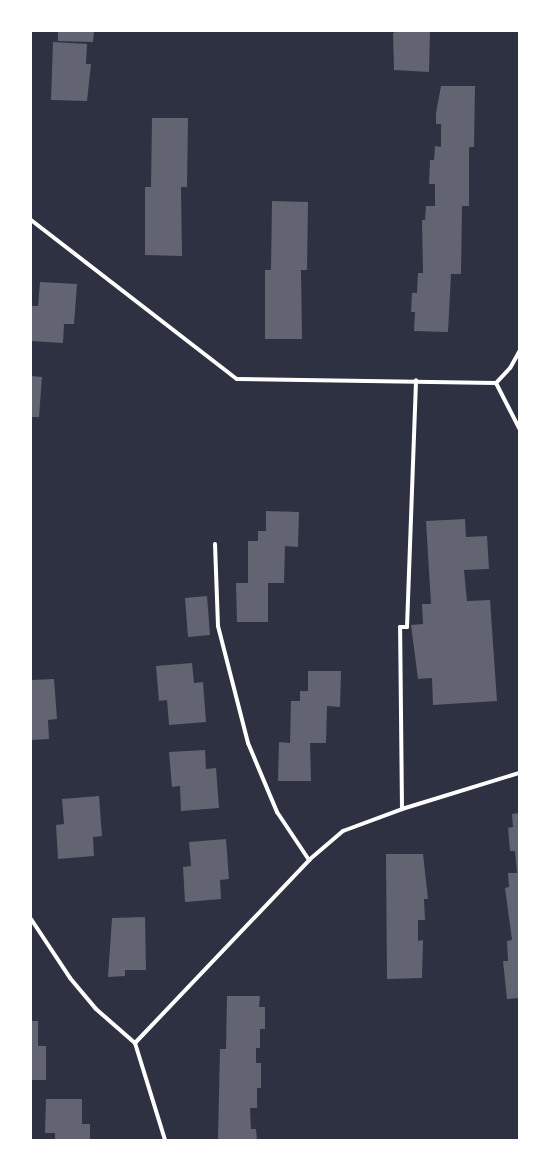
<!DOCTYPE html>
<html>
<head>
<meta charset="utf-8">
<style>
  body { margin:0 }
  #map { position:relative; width:550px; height:1171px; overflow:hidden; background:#2d3142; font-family:Cabin,sans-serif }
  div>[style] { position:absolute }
  .building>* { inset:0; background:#626471 }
  .service>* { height:4px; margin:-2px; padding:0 2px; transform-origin:2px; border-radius:2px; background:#fff }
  span { translate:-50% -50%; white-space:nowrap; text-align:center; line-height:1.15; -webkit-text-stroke:4px #fff; paint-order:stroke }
  .frame { position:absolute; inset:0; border:32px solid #fff; pointer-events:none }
</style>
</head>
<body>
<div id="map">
  <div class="building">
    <div style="clip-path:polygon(58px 31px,94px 31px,93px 42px,58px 41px)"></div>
    <div style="clip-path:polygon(398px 31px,430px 31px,429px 72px,394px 70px,393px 33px)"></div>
    <div style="clip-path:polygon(53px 42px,87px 44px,86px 64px,91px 64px,87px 101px,51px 100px)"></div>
    <div style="clip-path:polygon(441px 86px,475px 86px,474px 147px,469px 147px,469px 206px,462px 206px,461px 274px,451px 274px,448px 332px,414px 331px,415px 312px,411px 312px,412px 293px,417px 293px,418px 273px,423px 273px,422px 220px,425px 220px,426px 206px,435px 206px,435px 184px,429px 184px,430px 160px,434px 160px,435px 146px,441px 147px,441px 124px,436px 124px,436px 113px)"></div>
    <div style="clip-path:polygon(152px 118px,188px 118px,187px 187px,181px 187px,182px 256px,145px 255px,145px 187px,151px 187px)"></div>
    <div style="clip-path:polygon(272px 201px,308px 202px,307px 270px,301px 270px,302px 339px,265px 339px,265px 270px,271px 270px)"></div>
    <div style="clip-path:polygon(40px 282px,77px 284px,74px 324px,64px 324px,63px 343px,31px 341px,31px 306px,38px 306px)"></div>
    <div style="clip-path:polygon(31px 376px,42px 377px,39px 417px,31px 417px)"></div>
    <div style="clip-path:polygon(266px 511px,299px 512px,298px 547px,285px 546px,284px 583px,268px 583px,268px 622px,237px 622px,236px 583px,248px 583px,248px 541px,258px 541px,258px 531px,266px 531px)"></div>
    <div style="clip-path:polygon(465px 519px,466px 537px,487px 536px,489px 569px,464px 570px,467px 601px,490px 600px,497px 701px,433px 705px,432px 678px,418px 679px,411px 625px,423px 624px,422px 604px,431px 604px,426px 521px)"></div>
    <div style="clip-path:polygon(207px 596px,210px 635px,188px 637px,185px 598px)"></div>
    <div style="clip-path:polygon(192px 663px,194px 683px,203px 682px,206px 722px,169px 725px,167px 700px,159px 701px,156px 666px)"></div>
    <div style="clip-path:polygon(308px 671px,341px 671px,340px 707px,327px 706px,326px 743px,310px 743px,311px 781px,278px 781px,279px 742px,290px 743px,291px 701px,300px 701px,300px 691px,308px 691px)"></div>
    <div style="clip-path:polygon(54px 679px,57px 719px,48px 720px,49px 739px,31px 740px,31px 680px)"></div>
    <div style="clip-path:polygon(205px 750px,206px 769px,216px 768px,219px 808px,181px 811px,180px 786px,172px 787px,169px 752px)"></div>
    <div style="clip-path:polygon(99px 796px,102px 836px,93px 837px,94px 856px,58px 859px,56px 825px,64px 824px,62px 799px)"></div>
    <div style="clip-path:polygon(519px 813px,519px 998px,507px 999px,503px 961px,508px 961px,507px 941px,512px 940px,505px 888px,509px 887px,508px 873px,517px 873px,515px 851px,510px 851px,508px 828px,513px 827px,512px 814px)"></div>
    <div style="clip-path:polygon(226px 839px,229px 879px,220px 880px,221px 899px,185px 902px,183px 867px,191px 866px,189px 842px)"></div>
    <div style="clip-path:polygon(386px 854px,423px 854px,428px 899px,424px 899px,425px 920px,418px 920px,418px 941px,423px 940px,422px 978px,387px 979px)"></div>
    <div style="clip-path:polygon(145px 917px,146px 970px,125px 970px,125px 976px,108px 977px,112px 918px)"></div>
    <div style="clip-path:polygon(227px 996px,260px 996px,259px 1007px,265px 1007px,265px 1029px,260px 1029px,260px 1048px,256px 1048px,256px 1063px,261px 1063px,261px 1088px,257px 1088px,257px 1108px,250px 1108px,251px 1129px,256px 1129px,257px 1140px,218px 1140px,220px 1049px,226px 1049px)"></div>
    <div style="clip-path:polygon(31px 1021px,38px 1021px,38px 1046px,46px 1046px,46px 1080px,31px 1080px)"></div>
    <div style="clip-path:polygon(46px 1099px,82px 1099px,82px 1124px,90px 1124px,90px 1140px,55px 1140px,55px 1133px,45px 1133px)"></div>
  </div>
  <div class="service">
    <div style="left:31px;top:220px;width:260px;rotate:37.7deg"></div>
    <div style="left:237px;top:379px;width:259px;rotate:0.9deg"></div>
    <div style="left:519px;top:352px;width:18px;rotate:119deg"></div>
    <div style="left:510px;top:368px;width:21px;rotate:133deg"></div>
    <div style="left:496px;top:383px;width:51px;rotate:62.9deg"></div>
    <div style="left:215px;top:544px;width:82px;rotate:87.9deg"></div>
    <div style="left:218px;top:626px;width:121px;rotate:75.6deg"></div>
    <div style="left:248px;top:743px;width:75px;rotate:67.2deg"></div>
    <div style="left:277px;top:812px;width:58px;rotate:56.3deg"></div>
    <div style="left:402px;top:809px;width:182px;rotate:-90.6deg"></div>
    <div style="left:400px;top:627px;width:7px"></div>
    <div style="left:407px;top:627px;width:247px;rotate:-87.9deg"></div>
    <div style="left:31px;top:919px;width:71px;rotate:56.5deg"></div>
    <div style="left:70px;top:978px;width:40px;rotate:50deg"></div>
    <div style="left:96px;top:1009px;width:52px;rotate:41.1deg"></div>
    <div style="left:135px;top:1043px;width:102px;rotate:72.8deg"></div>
    <div style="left:135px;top:1043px;width:253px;rotate:-46.4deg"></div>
    <div style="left:309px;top:860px;width:45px;rotate:-40.5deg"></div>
    <div style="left:343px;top:831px;width:63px;rotate:-20.4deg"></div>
    <div style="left:402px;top:809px;width:122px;rotate:-17.1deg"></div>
  </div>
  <div class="frame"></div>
</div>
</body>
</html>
